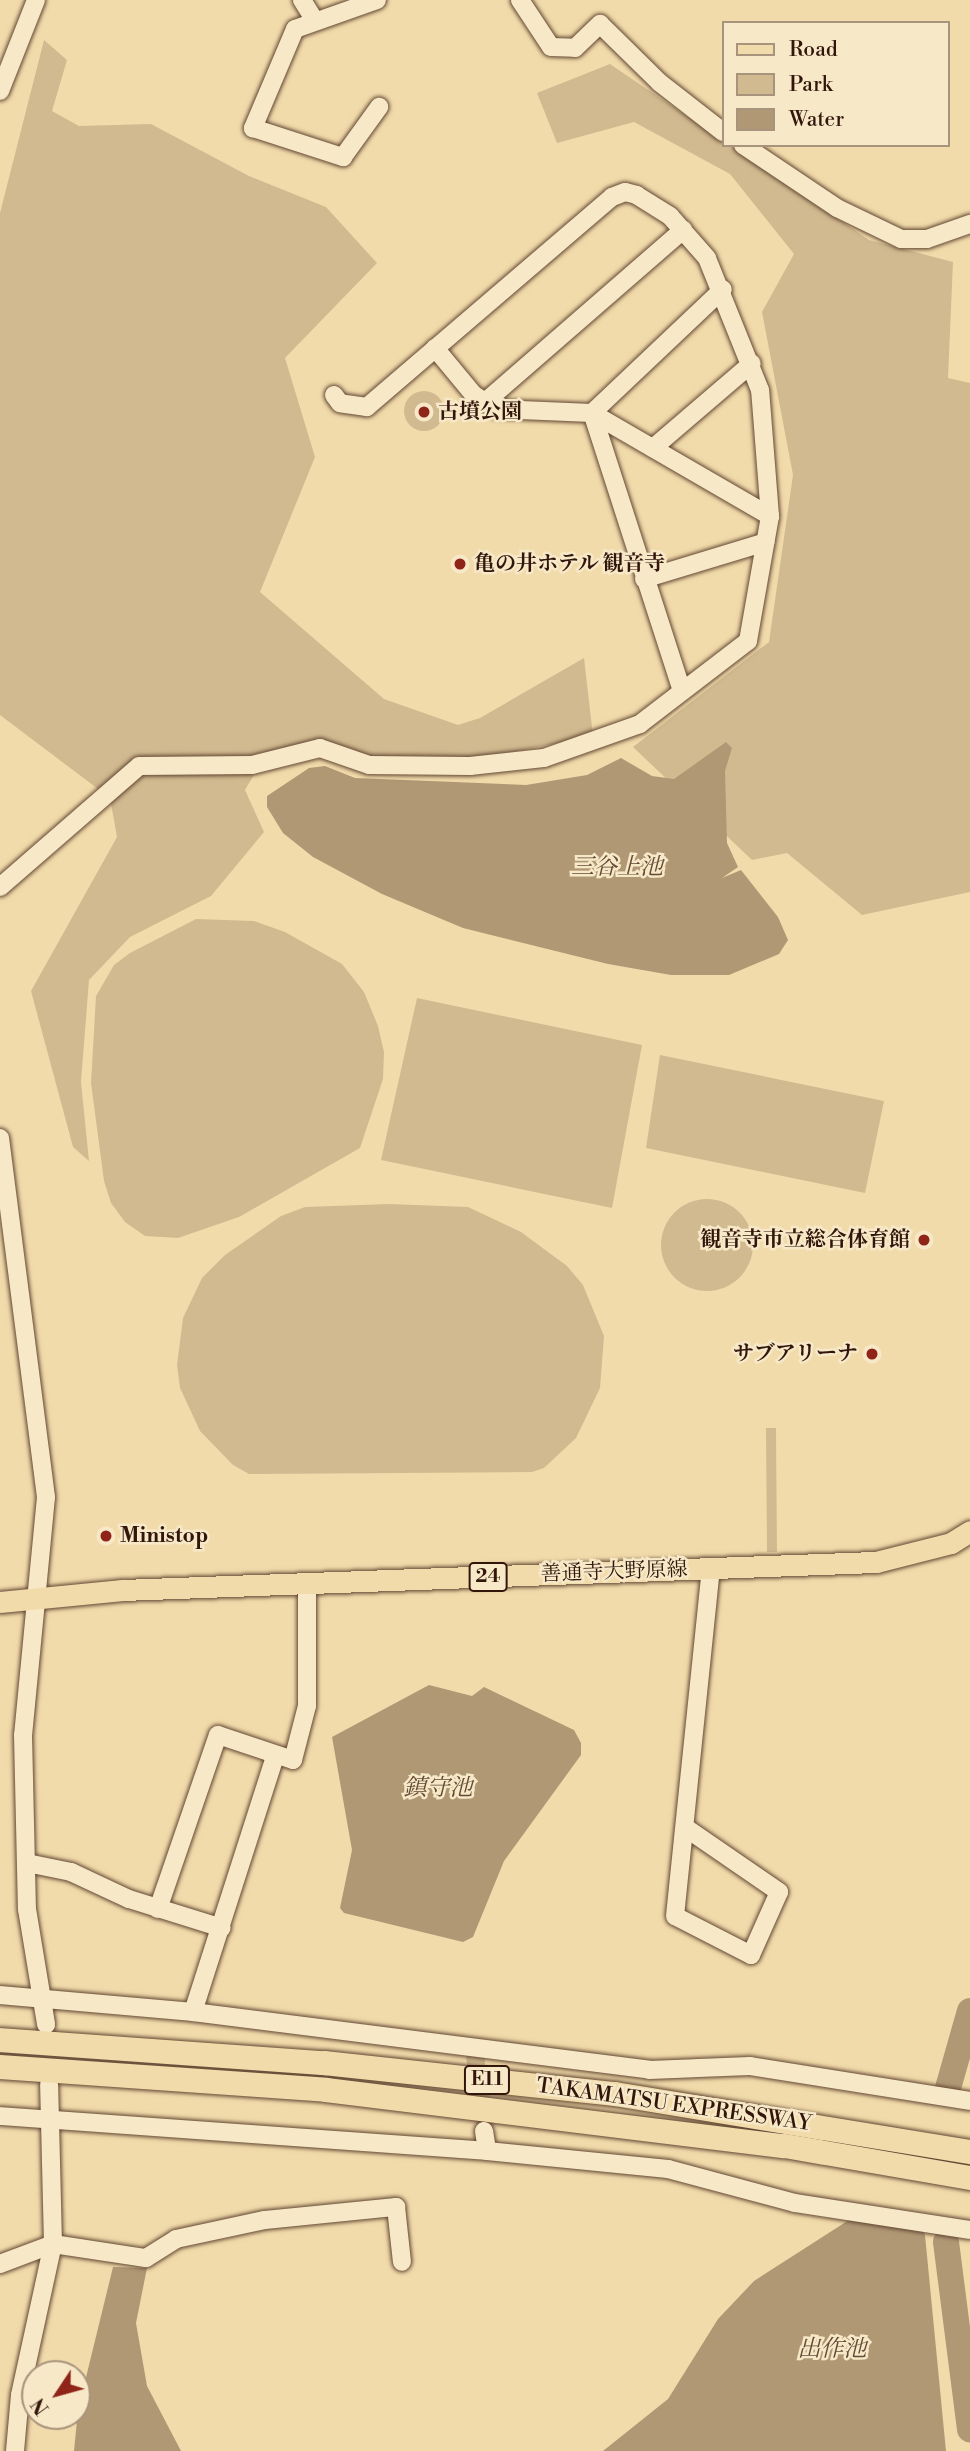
<!DOCTYPE html>
<html>
<head>
<meta charset="utf-8">
<style>
  body { margin:0 }
  #map { position:relative; width:970px; height:2451px; overflow:hidden; background:#f2dbab; font-family:"Libre Bodoni","Noto Serif JP",serif }
  div>[style] { position:absolute }
  .green>* { inset:0; background:#d1ba90 }
  .round { border-radius:50% }
  .water>* { inset:0; background:#b19875 }
  .river>* { height:26px; margin:-13px; padding:0 13px; transform-origin:13px; border-radius:13px; background:#b19875 }
  .minor-tunnel>* { height:18px; margin-top:-9px; transform-origin:0; background:repeating-linear-gradient(90deg,#ccb48b 0 18px,transparent 0 27px) }
  .roads { filter:drop-shadow(0 0 2px #624733) drop-shadow(0 0 2px #624733) }
  .minor>* { height:18px; margin:-9px; padding:0 9px; transform-origin:9px; border-radius:9px; background:#f7e8c8 }
  .major>* { height:21px; margin:-10.5px; padding:0 10.5px; transform-origin:10.5px; border-radius:10.5px; background:#f2dbab }
  .highway>* { height:24px; margin:-12px; padding:0 12px; transform-origin:12px; border-radius:12px; background:#f2dbab }
  .dots>* { width:19px; height:19px; translate:-50% -50%; box-sizing:border-box; border:4px solid #f7e8c8; border-radius:50% }
  span { translate:-50% -50%; white-space:nowrap; text-align:center; line-height:1.15; -webkit-text-stroke:5px #f7e8c8; paint-order:stroke }
  .shield-label span { padding:2px 5px; background:#f7e8c8; border:2px solid; border-radius:5px; -webkit-text-stroke-width:0 }
  .shield-label { font-size:19px; color:#32160b; font-weight:700 }
  .poi-label { font-size:21px; color:#32160b; font-weight:700 }
  .left { translate:0 -50%; text-align:left }
  .right { translate:-100% -50%; text-align:right }
  .street-label { font-size:21px; color:#32160b }
  .water-label { font-size:23px; color:#654a35; font-style:italic }
  .legend { position:absolute; left:722px; top:21px; width:228px; height:126px; box-sizing:border-box; background:#f7e8c8; border:2px solid #a8947c; margin:0; padding:9px 12px; list-style:none; font-size:21px; color:#32160b }
  .legend li { display:flex; align-items:center; gap:14px; height:35px }
  .legend b { width:35px; border:2px solid #a8947c }
  .north { position:absolute; left:21px; top:2360px; width:70px; height:70px; box-sizing:border-box; background:#f7e8c8; border:2px solid #a8947c; border-radius:50%; rotate:234deg; font-size:19px; font-weight:700; line-height:28px; text-align:center; color:#32160b }
  .north::after { content:''; display:block; margin:auto; width:24px; height:32px; background:#8f2418; clip-path:polygon(50% 0,100% 100%,50% 72%,0 100%) }
</style>
</head>
<body>
<div id="map">
  <div class="green">
    <div style="clip-path:polygon(44px 40px,67px 60px,52px 111px,79px 126px,151px 124px,249px 176px,326px 207px,377px 263px,285px 358px,315px 457px,260px 592px,384px 699px,458px 725px,480px 718px,584px 658px,593px 736px,477px 759px,378px 758px,316px 741px,262px 761px,245px 790px,264px 832px,211px 896px,130px 937px,89px 980px,81px 1082px,89px 1161px,73px 1147px,31px 991px,117px 837px,110px 798px,0 715px,0 213px)"></div>
    <div style="clip-path:polygon(610px 64px,723px 141px,723px 145px,730px 145px,869px 240px,953px 262px,948px 378px,970px 383px,970px 892px,862px 915px,787px 853px,752px 860px,633px 747px,769px 642px,793px 475px,762px 312px,794px 254px,730px 174px,634px 122px,557px 143px,537px 93px)"></div>
    <div class="round" style="left:404px;top:391px;width:40px;height:40px"></div>
    <div style="clip-path:polygon(196px 919px,254px 921px,285px 932px,342px 964px,364px 992px,378px 1026px,384px 1052px,383px 1079px,360px 1148px,239px 1217px,178px 1238px,145px 1236px,125px 1222px,111px 1203px,104px 1181px,91px 1083px,96px 996px,114px 965px,130px 953px)"></div>
    <div style="clip-path:polygon(417px 998px,642px 1045px,612px 1208px,381px 1160px)"></div>
    <div style="clip-path:polygon(660px 1055px,884px 1101px,865px 1193px,646px 1148px)"></div>
    <div class="round" style="left:661px;top:1199px;width:92px;height:92px"></div>
    <div style="clip-path:polygon(389px 1204px,468px 1207px,521px 1232px,567px 1266px,583px 1285px,604px 1336px,600px 1388px,576px 1438px,544px 1468px,532px 1472px,249px 1474px,233px 1465px,200px 1431px,180px 1388px,177px 1365px,183px 1318px,202px 1278px,225px 1255px,281px 1216px,305px 1207px)"></div>
    <div style="clip-path:polygon(776px 1428px,777px 1552px,767px 1552px,766px 1428px)"></div>
  </div>
  <div class="water">
    <div style="clip-path:polygon(726px 742px,732px 748px,725px 771px,727px 843px,738px 867px,722px 878px,741px 870px,778px 917px,788px 940px,779px 954px,729px 975px,671px 975px,608px 964px,463px 928px,382px 894px,313px 857px,283px 833px,267px 807px,267px 796px,309px 768px,325px 766px,355px 778px,526px 785px,587px 775px,621px 758px,652px 776px,674px 779px)"></div>
    <div style="clip-path:polygon(429px 1685px,472px 1696px,484px 1687px,574px 1730px,581px 1743px,581px 1755px,504px 1861px,473px 1937px,463px 1942px,344px 1913px,340px 1908px,352px 1850px,332px 1737px)"></div>
    <div style="clip-path:polygon(852px 2218px,922px 2230px,925px 2235px,946px 2451px,603px 2451px,668px 2399px,718px 2319px,754px 2281px)"></div>
    <div style="clip-path:polygon(113px 2267px,147px 2268px,136px 2323px,147px 2386px,181px 2451px,74px 2451px,78px 2410px)"></div>
  </div>
  <div class="river">
    <div style="left:948px;top:2088px;width:80px;rotate:-74.1deg"></div>
    <div style="left:946px;top:2242px;width:189px;rotate:82.7deg"></div>
  </div>
  <div class="minor-tunnel">
    <div style="left:475px;top:2055px;width:66px;rotate:83.1deg"></div>
  </div>
  <div class="roads">
    <div class="minor">
      <div style="left:302px;top:0;width:25px;rotate:58deg"></div>
      <div style="left:377px;top:0;width:87px;rotate:160.5deg"></div>
      <div style="left:295px;top:29px;width:108px;rotate:113deg"></div>
      <div style="left:253px;top:128px;width:95px;rotate:17.9deg"></div>
      <div style="left:343px;top:157px;width:62px;rotate:-54.2deg"></div>
      <div style="left:520px;top:0;width:56px;rotate:56.6deg"></div>
      <div style="left:551px;top:47px;width:24px;rotate:2deg"></div>
      <div style="left:575px;top:48px;width:35px;rotate:-44deg"></div>
      <div style="left:600px;top:24px;width:84px;rotate:44.5deg"></div>
      <div style="left:660px;top:83px;width:80px;rotate:37.9deg"></div>
      <div style="left:0;top:91px;width:98px;rotate:-68.4deg"></div>
      <div style="left:743px;top:145px;width:113px;rotate:33.8deg"></div>
      <div style="left:837px;top:208px;width:71px;rotate:25.8deg"></div>
      <div style="left:901px;top:239px;width:26px"></div>
      <div style="left:927px;top:239px;width:46px;rotate:-19.2deg"></div>
      <div style="left:435px;top:348px;width:61px;rotate:50.3deg"></div>
      <div style="left:474px;top:395px;width:26px;rotate:32deg"></div>
      <div style="left:496px;top:409px;width:96px;rotate:2.4deg"></div>
      <div style="left:592px;top:413px;width:206px;rotate:30.1deg"></div>
      <div style="left:484px;top:403px;width:264px;rotate:-41deg"></div>
      <div style="left:653px;top:448px;width:130px;rotate:-40.6deg"></div>
      <div style="left:644px;top:579px;width:127px;rotate:-16.9deg"></div>
      <div style="left:682px;top:691px;width:292px;rotate:-107.9deg"></div>
      <div style="left:592px;top:413px;width:180px;rotate:-43.4deg"></div>
      <div style="left:0;top:887px;width:184px;rotate:-41deg"></div>
      <div style="left:139px;top:766px;width:113px;rotate:-0.5deg"></div>
      <div style="left:252px;top:765px;width:70px;rotate:-14deg"></div>
      <div style="left:320px;top:748px;width:52px;rotate:19.1deg"></div>
      <div style="left:369px;top:765px;width:101px;rotate:0.6deg"></div>
      <div style="left:470px;top:766px;width:74px;rotate:-6.2deg"></div>
      <div style="left:544px;top:758px;width:102px;rotate:-19.5deg"></div>
      <div style="left:640px;top:724px;width:136px;rotate:-37.5deg"></div>
      <div style="left:748px;top:641px;width:127px;rotate:-80deg"></div>
      <div style="left:770px;top:516px;width:126px;rotate:-94.5deg"></div>
      <div style="left:760px;top:390px;width:142px;rotate:-111.9deg"></div>
      <div style="left:707px;top:258px;width:56px;rotate:-131.4deg"></div>
      <div style="left:670px;top:216px;width:39px;rotate:-148deg"></div>
      <div style="left:637px;top:195px;width:12px;rotate:-166deg"></div>
      <div style="left:625px;top:192px;width:14px;rotate:159deg"></div>
      <div style="left:612px;top:197px;width:323px;rotate:139.4deg"></div>
      <div style="left:367px;top:407px;width:27px;rotate:-172deg"></div>
      <div style="left:340px;top:403px;width:10px;rotate:-127deg"></div>
      <div style="left:0;top:1138px;width:362px;rotate:82.7deg"></div>
      <div style="left:46px;top:1497px;width:239px;rotate:95.5deg"></div>
      <div style="left:23px;top:1735px;width:174px;rotate:88.7deg"></div>
      <div style="left:27px;top:1909px;width:117px;rotate:80.6deg"></div>
      <div style="left:686px;top:1828px;width:113px;rotate:34.5deg"></div>
      <div style="left:779px;top:1892px;width:69px;rotate:114deg"></div>
      <div style="left:751px;top:1955px;width:85px;rotate:-152.8deg"></div>
      <div style="left:675px;top:1916px;width:350px;rotate:-84.1deg"></div>
      <div style="left:27px;top:1863px;width:45px;rotate:11.6deg"></div>
      <div style="left:71px;top:1872px;width:64px;rotate:25deg"></div>
      <div style="left:129px;top:1899px;width:97px;rotate:17.3deg"></div>
      <div style="left:158px;top:1909px;width:184px;rotate:-71deg"></div>
      <div style="left:218px;top:1735px;width:79px;rotate:18.4deg"></div>
      <div style="left:293px;top:1760px;width:56px;rotate:-75.5deg"></div>
      <div style="left:307px;top:1706px;width:122px;rotate:-90deg"></div>
      <div style="left:0;top:1995px;width:194px;rotate:5deg"></div>
      <div style="left:193px;top:2012px;width:460px;rotate:7.2deg"></div>
      <div style="left:649px;top:2070px;width:101px;rotate:-2.3deg"></div>
      <div style="left:750px;top:2066px;width:223px;rotate:9deg"></div>
      <div style="left:193px;top:2012px;width:269px;rotate:-72.2deg"></div>
      <div style="left:0;top:2116px;width:488px;rotate:4.1deg"></div>
      <div style="left:487px;top:2151px;width:182px;rotate:5.7deg"></div>
      <div style="left:668px;top:2169px;width:131px;rotate:15deg"></div>
      <div style="left:795px;top:2203px;width:177px;rotate:8.8deg"></div>
      <div style="left:484px;top:2131px;width:20px;rotate:81deg"></div>
      <div style="left:0;top:2264px;width:57px;rotate:-20.7deg"></div>
      <div style="left:53px;top:2244px;width:94px;rotate:8.6deg"></div>
      <div style="left:146px;top:2258px;width:36px;rotate:-32deg"></div>
      <div style="left:176px;top:2239px;width:91px;rotate:-12.1deg"></div>
      <div style="left:265px;top:2220px;width:132px;rotate:-5.7deg"></div>
      <div style="left:396px;top:2207px;width:55px;rotate:83.8deg"></div>
      <div style="left:15px;top:2451px;width:56px;rotate:-84.9deg"></div>
      <div style="left:20px;top:2395px;width:155px;rotate:-77.7deg"></div>
      <div style="left:53px;top:2244px;width:159px;rotate:-91.4deg"></div>
    </div>
    <div class="major">
      <div style="left:0;top:1602px;width:123px;rotate:-5.6deg"></div>
      <div style="left:122px;top:1590px;width:755px;rotate:-2.13deg"></div>
      <div style="left:876px;top:1562px;width:77px;rotate:-14.2deg"></div>
      <div style="left:951px;top:1543px;width:22px;rotate:-32deg"></div>
    </div>
    <div class="highway">
      <div style="left:0;top:2040px;width:325px;rotate:4.1deg"></div>
      <div style="left:324px;top:2063px;width:293px;rotate:6.1deg"></div>
      <div style="left:615px;top:2094px;width:360px;rotate:9.3deg"></div>
      <div style="left:0;top:2067px;width:327px;rotate:4deg"></div>
      <div style="left:326px;top:2090px;width:462px;rotate:7deg"></div>
      <div style="left:785px;top:2146px;width:188px;rotate:9.8deg"></div>
    </div>
  </div>
  <div class="dots">
    <div style="left:424px;top:412px;background:#8f2418"></div>
    <div style="left:460px;top:564px;background:#8f2418"></div>
    <div style="left:924px;top:1240px;background:#8f2418"></div>
    <div style="left:872px;top:1354px;background:#8f2418"></div>
    <div style="left:106px;top:1536px;background:#8f2418"></div>
  </div>
  <div class="shield-label">
    <span style="left:488px;top:1577px">24</span>
    <span style="left:487px;top:2080px">E11</span>
  </div>
  <div class="poi-label">
    <span class="left" style="left:438px;top:412px">古墳公園</span>
    <span class="left" style="left:474px;top:564px">亀の井ホテル 観音寺</span>
    <span class="right" style="left:910px;top:1240px">観音寺市立総合体育館</span>
    <span class="right" style="left:858px;top:1354px">サブアリーナ</span>
    <span class="left" style="left:120px;top:1536px">Ministop</span>
  </div>
  <div class="street-label">
    <span style="left:614px;top:1572px;rotate:-2deg">善通寺大野原線</span>
    <span style="left:674px;top:2105px;rotate:8deg">TAKAMATSU EXPRESSWAY</span>
  </div>
  <div class="water-label">
    <span style="left:617px;top:867px">三谷上池</span>
    <span style="left:438px;top:1788px">鎮守池</span>
    <span style="left:832px;top:2349px">出作池</span>
  </div>
  <ul class="legend">
  <li><b style="height:9px;background:#f2dbab"></b>Road</li>
  <li><b style="height:19px;background:#d1ba90"></b>Park</li>
  <li><b style="height:19px;background:#b19875"></b>Water</li>
  </ul>
  <div class="north">N</div>
</div>
</body>
</html>
